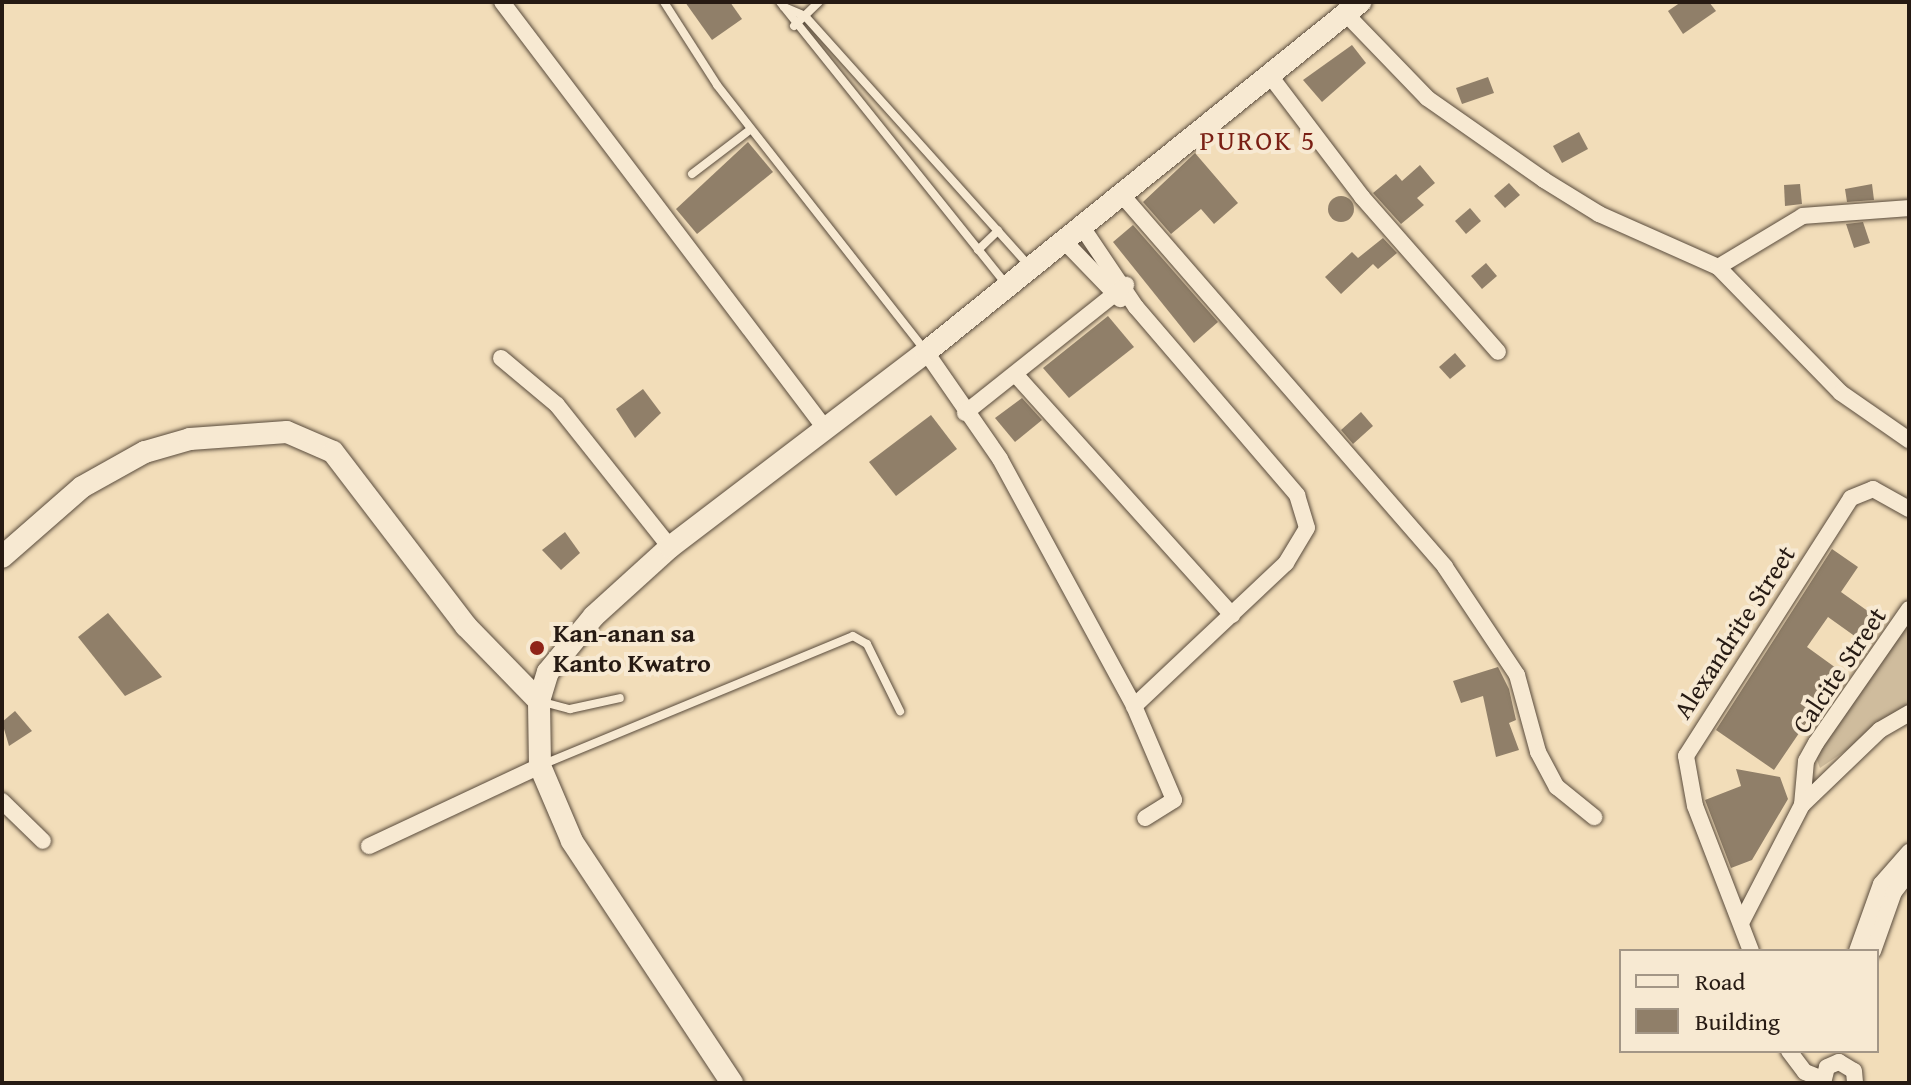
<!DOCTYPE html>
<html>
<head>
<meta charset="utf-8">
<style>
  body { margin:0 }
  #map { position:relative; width:1911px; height:1085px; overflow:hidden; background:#f2ddb9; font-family:"Gentium Book Plus",serif }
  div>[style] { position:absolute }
  .green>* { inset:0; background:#cfbc9d }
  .building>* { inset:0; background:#907f69 }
  .round { border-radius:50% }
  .roads { filter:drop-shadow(0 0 2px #594b3c) drop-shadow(0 0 2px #594b3c) }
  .lane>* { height:8px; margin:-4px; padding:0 4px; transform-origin:4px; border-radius:4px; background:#f7e9d2 }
  .street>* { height:16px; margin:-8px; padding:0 8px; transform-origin:8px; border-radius:8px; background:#f7e9d2 }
  .secondary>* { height:22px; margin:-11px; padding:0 11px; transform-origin:11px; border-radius:11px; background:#f7e9d2 }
  .dots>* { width:22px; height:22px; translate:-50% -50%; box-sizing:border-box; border:4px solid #f7e9d2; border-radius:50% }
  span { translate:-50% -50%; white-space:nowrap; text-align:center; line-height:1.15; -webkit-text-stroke:8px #f7e9d2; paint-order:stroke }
  .street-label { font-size:26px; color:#261a13 }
  .poi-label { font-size:26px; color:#261a13; font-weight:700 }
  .left { translate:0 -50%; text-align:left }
  .neighbourhood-label { font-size:28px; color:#7a1f14; letter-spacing:2px }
  .frame { position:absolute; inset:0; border:4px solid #261a13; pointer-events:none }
  .legend { position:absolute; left:1619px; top:949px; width:260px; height:104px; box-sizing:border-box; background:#f7e9d2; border:2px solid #a39686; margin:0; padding:10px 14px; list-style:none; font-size:24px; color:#261a13 }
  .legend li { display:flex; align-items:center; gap:16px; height:40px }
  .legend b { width:40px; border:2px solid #a39686 }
</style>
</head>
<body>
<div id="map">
  <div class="green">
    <div style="clip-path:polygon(1909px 622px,1909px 708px,1820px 768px,1816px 757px)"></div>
  </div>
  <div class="building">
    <div style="clip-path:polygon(685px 2px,730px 2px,742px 19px,712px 40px)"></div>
    <div style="clip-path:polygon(1681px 2px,1709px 2px,1716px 11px,1683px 34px,1668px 11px)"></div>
    <div style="clip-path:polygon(1352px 45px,1366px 63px,1322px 102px,1303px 80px)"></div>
    <div style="clip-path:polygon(1488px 77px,1494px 93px,1462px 104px,1456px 88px)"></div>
    <div style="clip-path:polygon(1579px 132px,1588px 149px,1562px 163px,1553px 146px)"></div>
    <div style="clip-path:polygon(748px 142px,773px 172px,697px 234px,676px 209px)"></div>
    <div style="clip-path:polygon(1195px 153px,1238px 203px,1214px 224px,1201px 209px,1171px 234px,1143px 202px)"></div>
    <div style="clip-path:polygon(1420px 165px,1435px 183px,1417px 198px,1424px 205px,1401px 224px,1373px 193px,1396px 174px,1402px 181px)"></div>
    <div style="clip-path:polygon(1509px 183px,1520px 195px,1505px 208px,1494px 196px)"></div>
    <div style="clip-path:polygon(1800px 184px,1802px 204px,1785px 206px,1784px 185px)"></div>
    <div style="clip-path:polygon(1872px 184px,1874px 200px,1847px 202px,1845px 189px)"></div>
    <div class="round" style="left:1328px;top:196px;width:26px;height:26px"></div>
    <div style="clip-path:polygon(1470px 208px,1481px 221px,1466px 234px,1455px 221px)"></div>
    <div style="clip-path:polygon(1863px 222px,1870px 243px,1854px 248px,1846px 224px)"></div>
    <div style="clip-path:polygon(1133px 225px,1218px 322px,1194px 343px,1113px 242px)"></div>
    <div style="clip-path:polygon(1383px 238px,1397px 253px,1378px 269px,1373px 264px,1341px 294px,1325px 277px,1352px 252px,1358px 258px)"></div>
    <div style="clip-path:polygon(1486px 263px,1497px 276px,1482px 289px,1471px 276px)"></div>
    <div style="clip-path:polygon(1108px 316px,1134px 347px,1069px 398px,1043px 368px)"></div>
    <div style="clip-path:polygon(1455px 353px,1466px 366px,1450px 379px,1439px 367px)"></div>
    <div style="clip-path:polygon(643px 389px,661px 413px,635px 438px,616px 409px)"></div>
    <div style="clip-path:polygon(1022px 398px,1042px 420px,1015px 442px,995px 418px)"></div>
    <div style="clip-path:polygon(1361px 412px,1373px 426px,1353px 444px,1341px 430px)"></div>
    <div style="clip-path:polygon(931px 415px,957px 449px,896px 496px,869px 462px)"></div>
    <div style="clip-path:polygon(565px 532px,580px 553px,561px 570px,542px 550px)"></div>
    <div style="clip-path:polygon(1832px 549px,1858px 567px,1841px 592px,1879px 619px,1863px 642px,1828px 617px,1807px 647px,1836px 668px,1826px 682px,1831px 686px,1774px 770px,1716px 730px)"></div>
    <div style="clip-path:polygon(108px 613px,162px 677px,125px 696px,78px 637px)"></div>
    <div style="clip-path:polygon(1498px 667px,1509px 689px,1516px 720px,1509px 723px,1519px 750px,1496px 757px,1483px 696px,1461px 703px,1453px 681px)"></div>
    <div style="clip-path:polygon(15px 711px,32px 731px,9px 746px,2px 722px)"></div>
    <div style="clip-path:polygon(1736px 769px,1780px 777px,1788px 799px,1752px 860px,1731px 868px,1705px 800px,1741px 786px)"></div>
  </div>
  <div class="roads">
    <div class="lane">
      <div style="left:664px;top:2px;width:98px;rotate:57.4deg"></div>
      <div style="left:717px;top:85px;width:337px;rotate:51.9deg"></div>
      <div style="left:780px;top:2px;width:363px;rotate:51.3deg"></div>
      <div style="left:784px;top:7px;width:23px;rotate:23deg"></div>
      <div style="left:805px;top:16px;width:336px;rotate:48.1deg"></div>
      <div style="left:794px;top:26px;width:35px;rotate:-44deg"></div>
      <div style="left:692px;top:174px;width:74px;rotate:-37.3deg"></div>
      <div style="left:978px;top:250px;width:28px;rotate:-44deg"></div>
      <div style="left:543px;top:702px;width:28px;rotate:15deg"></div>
      <div style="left:570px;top:709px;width:51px;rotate:-12.4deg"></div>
      <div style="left:544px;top:764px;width:334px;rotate:-22.5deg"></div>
      <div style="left:853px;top:636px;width:16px;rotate:30deg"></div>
      <div style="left:867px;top:644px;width:75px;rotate:63.8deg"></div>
    </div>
    <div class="street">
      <div style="left:502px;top:2px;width:533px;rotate:52.85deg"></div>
      <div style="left:1346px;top:14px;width:117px;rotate:46deg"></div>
      <div style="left:1427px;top:98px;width:143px;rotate:35deg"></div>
      <div style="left:1544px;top:180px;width:65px;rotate:31.7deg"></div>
      <div style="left:1599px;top:214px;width:130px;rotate:24deg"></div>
      <div style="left:1718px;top:267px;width:176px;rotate:45.7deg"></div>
      <div style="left:1841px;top:393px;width:83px;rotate:34.7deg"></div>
      <div style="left:1271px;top:77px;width:151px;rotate:52.8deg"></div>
      <div style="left:1362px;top:197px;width:206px;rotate:48.7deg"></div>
      <div style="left:1122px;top:195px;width:493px;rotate:49deg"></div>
      <div style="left:1445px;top:567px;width:130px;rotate:56.3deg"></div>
      <div style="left:1517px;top:675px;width:80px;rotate:74.7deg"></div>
      <div style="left:1538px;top:752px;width:40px;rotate:62deg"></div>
      <div style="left:1557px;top:787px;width:48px;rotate:39deg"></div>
      <div style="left:1082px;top:227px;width:97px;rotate:56deg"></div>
      <div style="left:1136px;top:307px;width:248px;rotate:49.4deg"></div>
      <div style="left:1297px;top:495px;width:34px;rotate:73deg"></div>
      <div style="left:1307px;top:528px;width:41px;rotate:121deg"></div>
      <div style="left:1286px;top:563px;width:209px;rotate:136.7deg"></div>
      <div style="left:1064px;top:241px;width:81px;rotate:46deg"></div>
      <div style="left:1718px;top:267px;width:99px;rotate:-31deg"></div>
      <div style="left:1803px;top:216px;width:106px;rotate:-4.3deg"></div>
      <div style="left:926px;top:352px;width:130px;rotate:55.3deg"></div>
      <div style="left:1000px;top:459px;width:281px;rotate:61.5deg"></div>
      <div style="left:1134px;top:706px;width:102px;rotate:66.9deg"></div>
      <div style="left:1174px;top:800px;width:34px;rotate:148deg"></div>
      <div style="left:501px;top:358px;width:73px;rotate:40deg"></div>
      <div style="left:557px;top:405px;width:181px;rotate:51.5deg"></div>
      <div style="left:1016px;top:375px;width:323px;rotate:48deg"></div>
      <div style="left:965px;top:413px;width:206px;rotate:-38.5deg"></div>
      <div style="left:2px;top:801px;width:57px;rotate:44.3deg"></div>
      <div style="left:1802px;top:805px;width:44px;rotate:-84.8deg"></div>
      <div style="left:1806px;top:761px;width:21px;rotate:-61deg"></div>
      <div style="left:1816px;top:743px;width:163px;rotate:-55.2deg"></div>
      <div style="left:369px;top:846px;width:189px;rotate:-25.1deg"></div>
      <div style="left:1741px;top:923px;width:133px;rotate:-62.7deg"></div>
      <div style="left:1802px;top:805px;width:108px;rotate:-43.9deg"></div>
      <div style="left:1880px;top:730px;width:34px;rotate:-30deg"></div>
      <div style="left:1751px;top:951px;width:155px;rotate:-111.1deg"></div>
      <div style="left:1695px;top:806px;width:51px;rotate:-100.2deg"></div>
      <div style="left:1686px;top:756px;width:306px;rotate:-57.4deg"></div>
      <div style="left:1851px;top:498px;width:24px;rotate:-22deg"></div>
      <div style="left:1873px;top:489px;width:41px;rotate:29.1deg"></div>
      <div style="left:1857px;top:951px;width:71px;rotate:-70.3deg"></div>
      <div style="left:1881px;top:884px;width:43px;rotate:-48.8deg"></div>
      <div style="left:1873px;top:951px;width:63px;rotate:-70.4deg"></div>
      <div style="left:1894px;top:892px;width:24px;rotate:-52deg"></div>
      <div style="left:1789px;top:1051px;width:26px;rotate:53deg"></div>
      <div style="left:1805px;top:1072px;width:18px;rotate:22deg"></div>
      <div style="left:1823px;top:1083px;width:16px;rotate:-76deg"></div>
      <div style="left:1827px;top:1067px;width:13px;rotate:-23deg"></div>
      <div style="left:1839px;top:1062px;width:17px;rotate:31deg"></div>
      <div style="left:1854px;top:1071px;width:12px;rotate:85deg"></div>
    </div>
    <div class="secondary">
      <div style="left:2px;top:557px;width:106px;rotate:-41.2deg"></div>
      <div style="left:82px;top:487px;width:72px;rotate:-29.1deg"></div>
      <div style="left:145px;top:452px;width:47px;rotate:-16.1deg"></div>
      <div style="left:190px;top:439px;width:97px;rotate:-4.1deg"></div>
      <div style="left:287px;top:432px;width:50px;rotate:23.5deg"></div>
      <div style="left:333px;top:452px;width:219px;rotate:52.6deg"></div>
      <div style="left:466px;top:626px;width:105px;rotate:45.8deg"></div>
      <div style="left:732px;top:1083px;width:290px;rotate:-123.5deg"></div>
      <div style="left:572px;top:841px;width:82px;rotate:-113.1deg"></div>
      <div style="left:540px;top:766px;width:65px;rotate:-90.9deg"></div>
      <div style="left:539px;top:701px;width:30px;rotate:-73deg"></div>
      <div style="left:548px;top:672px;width:72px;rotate:-50.6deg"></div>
      <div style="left:594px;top:616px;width:103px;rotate:-42.2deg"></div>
      <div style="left:670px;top:547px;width:322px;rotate:-37.3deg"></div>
      <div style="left:926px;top:352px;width:558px;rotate:-38.88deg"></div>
    </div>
  </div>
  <div class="dots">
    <div style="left:537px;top:648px;background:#8f2418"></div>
  </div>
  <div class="street-label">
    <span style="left:1734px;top:632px;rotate:-57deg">Alexandrite Street</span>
    <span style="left:1839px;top:670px;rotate:-56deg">Calcite Street</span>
  </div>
  <div class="poi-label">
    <span class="left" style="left:553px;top:648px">Kan-anan sa<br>Kanto Kwatro</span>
  </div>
  <div class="neighbourhood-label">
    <span style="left:1258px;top:140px">PUROK 5</span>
  </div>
  <div class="frame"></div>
  <ul class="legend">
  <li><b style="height:10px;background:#f7e9d2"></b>Road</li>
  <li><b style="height:22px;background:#907f69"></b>Building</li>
  </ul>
</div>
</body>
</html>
